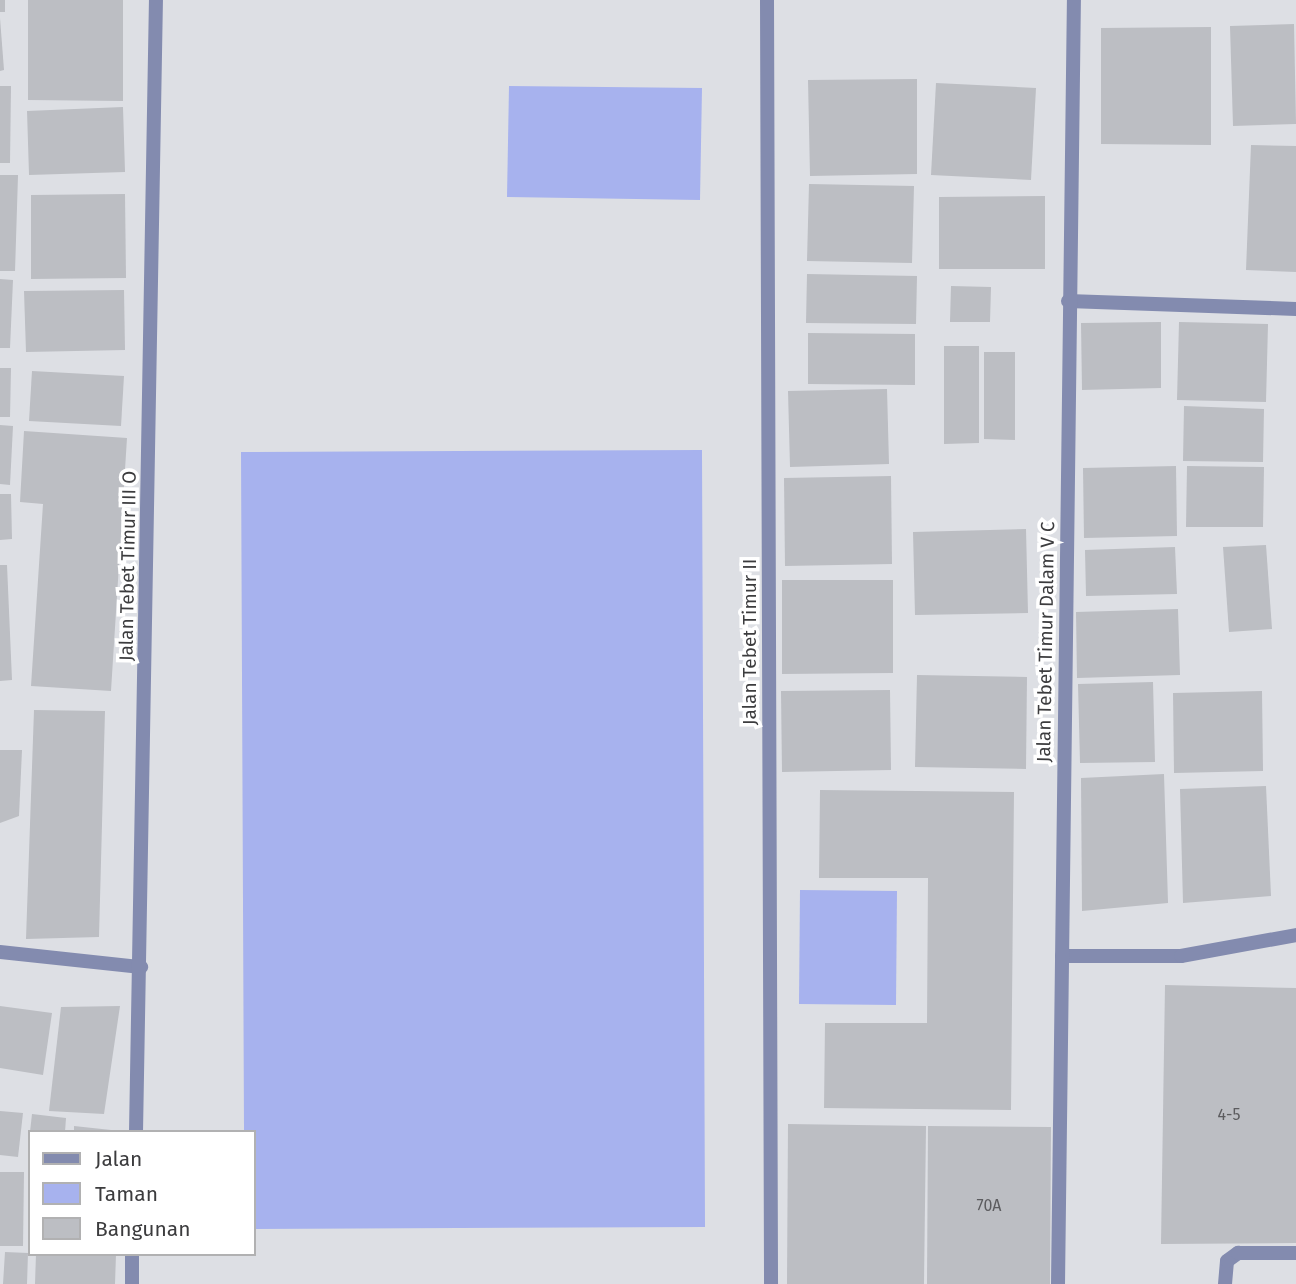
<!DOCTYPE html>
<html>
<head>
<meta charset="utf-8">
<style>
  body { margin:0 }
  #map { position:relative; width:1296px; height:1284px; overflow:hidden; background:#dddfe4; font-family:"Fira Sans",sans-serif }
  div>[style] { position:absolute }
  .green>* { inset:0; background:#a7b2ee }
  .building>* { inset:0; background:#bcbec3 }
  .service>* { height:14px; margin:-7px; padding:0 7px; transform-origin:7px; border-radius:7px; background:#838baf }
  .minor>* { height:14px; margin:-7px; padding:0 7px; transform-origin:7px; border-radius:7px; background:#838baf }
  span { translate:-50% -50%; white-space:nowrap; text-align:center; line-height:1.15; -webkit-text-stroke:7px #fff; paint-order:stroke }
  .number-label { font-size:16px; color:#5c5c5f }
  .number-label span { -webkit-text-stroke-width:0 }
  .street-label { font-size:19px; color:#3c3c3e }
  .legend { position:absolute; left:28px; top:1130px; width:228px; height:126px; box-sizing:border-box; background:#fff; border:2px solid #b1b1b2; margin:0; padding:9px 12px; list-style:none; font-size:21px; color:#3c3c3e }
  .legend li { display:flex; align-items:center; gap:14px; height:35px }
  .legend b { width:35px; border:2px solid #b1b1b2 }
</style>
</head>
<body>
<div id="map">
  <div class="green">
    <div style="clip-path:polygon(509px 86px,702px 88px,700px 200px,507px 197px)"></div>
    <div style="clip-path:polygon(702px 450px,705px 1227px,254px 1229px,254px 1132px,244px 1132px,241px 452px)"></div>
    <div style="clip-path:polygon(800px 890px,897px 891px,896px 1005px,799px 1004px)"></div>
  </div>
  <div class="building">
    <div style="clip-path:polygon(0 0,5px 0,5px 12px,0 12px)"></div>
    <div style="clip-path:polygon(28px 0,123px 0,123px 101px,28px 100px)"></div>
    <div style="clip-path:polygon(0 18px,4px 70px,0 71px)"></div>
    <div style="clip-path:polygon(1294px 24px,1296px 124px,1233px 126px,1230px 26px)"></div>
    <div style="clip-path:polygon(1211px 27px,1211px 145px,1101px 144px,1101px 28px)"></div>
    <div style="clip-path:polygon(917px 79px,917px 174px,810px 176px,808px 80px)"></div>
    <div style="clip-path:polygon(936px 83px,1036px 88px,1031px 180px,931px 175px)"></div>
    <div style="clip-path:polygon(0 86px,11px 86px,10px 163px,0 163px)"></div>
    <div style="clip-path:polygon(123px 107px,125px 172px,29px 175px,27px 111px)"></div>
    <div style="clip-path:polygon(1251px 145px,1296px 146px,1296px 272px,1246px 270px)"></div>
    <div style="clip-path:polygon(0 175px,18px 175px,15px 271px,0 271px)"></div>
    <div style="clip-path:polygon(809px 184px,914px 186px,912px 263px,807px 261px)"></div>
    <div style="clip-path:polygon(125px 194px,126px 278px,31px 279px,31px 195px)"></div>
    <div style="clip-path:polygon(1045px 196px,1045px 269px,939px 269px,939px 197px)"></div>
    <div style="clip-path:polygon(807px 274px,917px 276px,916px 324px,806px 323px)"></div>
    <div style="clip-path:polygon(0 279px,13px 280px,10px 348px,0 348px)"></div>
    <div style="clip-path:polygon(951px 286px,991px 287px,990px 322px,950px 322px)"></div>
    <div style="clip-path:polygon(124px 290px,125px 350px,26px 352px,24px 291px)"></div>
    <div style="clip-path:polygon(1161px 322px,1161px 388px,1082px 390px,1081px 323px)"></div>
    <div style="clip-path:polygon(1179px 322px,1268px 324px,1266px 402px,1177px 400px)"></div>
    <div style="clip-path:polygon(808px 333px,915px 334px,915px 385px,808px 384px)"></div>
    <div style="clip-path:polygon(944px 346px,979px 346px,979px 443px,944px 444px)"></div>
    <div style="clip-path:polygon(984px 352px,1015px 352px,1015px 440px,984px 439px)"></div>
    <div style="clip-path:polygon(0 368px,11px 368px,10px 417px,0 417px)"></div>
    <div style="clip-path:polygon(32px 371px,124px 376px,121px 426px,29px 421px)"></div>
    <div style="clip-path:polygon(887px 389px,889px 464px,790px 467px,788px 391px)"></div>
    <div style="clip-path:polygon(1184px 406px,1264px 409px,1263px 462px,1183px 461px)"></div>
    <div style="clip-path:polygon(0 425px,13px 426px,10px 485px,0 484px)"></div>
    <div style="clip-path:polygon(24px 431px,127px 438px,111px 691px,31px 686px,43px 504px,20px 502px)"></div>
    <div style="clip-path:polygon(1176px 466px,1177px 536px,1084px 538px,1083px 468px)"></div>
    <div style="clip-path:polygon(1187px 466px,1264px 467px,1263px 527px,1186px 527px)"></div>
    <div style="clip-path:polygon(891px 476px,892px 564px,785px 566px,784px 478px)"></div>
    <div style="clip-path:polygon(0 494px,11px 494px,12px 539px,0 540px)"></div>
    <div style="clip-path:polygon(1026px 529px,1028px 613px,915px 615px,913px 532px)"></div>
    <div style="clip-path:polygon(1266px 545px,1272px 629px,1229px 632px,1223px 547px)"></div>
    <div style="clip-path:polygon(1175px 547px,1177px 594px,1086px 596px,1085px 550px)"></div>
    <div style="clip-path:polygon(0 565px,7px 565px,12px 680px,0 681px)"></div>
    <div style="clip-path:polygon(782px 580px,893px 580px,893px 673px,782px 674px)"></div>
    <div style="clip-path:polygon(1178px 609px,1180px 675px,1077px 678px,1076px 612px)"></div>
    <div style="clip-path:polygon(917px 675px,1027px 677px,1026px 769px,915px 767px)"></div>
    <div style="clip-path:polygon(1153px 682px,1155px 762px,1080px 763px,1078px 684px)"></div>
    <div style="clip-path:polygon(890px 690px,891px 770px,782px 772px,781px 691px)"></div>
    <div style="clip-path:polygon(1262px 691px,1263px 771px,1174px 773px,1173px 693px)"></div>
    <div style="clip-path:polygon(34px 710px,105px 711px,99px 937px,26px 939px)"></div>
    <div style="clip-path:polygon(0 750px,22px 750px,19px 816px,0 823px)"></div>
    <div style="clip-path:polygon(1164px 774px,1168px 903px,1082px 911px,1081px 778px)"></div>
    <div style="clip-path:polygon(1266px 786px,1271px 896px,1183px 903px,1180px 789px)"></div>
    <div style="clip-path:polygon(820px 790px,1014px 792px,1011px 1110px,824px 1108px,825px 1023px,927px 1023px,928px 878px,819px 878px)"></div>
    <div style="clip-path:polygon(1165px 985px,1296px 988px,1296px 1243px,1161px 1244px)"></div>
    <div style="clip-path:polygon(0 1006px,52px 1013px,43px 1075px,0 1068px)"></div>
    <div style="clip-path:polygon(120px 1006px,104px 1114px,49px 1111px,61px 1007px)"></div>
    <div style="clip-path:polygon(0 1111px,23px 1113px,18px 1157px,0 1155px)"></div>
    <div style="clip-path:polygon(32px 1114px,66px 1118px,65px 1132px,30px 1132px)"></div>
    <div style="clip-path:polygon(788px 1124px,926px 1126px,924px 1284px,787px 1284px)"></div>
    <div style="clip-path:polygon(74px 1126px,111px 1130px,111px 1132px,74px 1132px)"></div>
    <div style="clip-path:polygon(928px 1126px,1051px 1127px,1050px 1284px,927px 1284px)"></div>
    <div style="clip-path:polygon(0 1172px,24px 1172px,23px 1246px,0 1246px)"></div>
    <div style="clip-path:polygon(5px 1252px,28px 1253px,27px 1284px,3px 1284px)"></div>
    <div style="clip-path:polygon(36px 1254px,116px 1254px,115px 1284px,35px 1284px)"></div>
  </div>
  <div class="service">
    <div style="left:1225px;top:1284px;width:23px;rotate:-85deg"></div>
    <div style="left:1227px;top:1261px;width:14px;rotate:-36deg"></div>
    <div style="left:1238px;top:1253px;width:58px"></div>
  </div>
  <div class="minor">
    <div style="left:767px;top:0;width:1284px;rotate:89.82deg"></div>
    <div style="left:1068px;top:301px;width:228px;rotate:2deg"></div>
    <div style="left:0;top:952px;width:142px;rotate:6.1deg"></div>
    <div style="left:1062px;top:956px;width:119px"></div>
    <div style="left:1181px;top:956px;width:117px;rotate:-10.3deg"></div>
    <div style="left:136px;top:1132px;width:1132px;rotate:-88.99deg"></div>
    <div style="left:132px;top:1284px;width:30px;rotate:-90deg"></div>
    <div style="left:1058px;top:1284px;width:1284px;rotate:-89.29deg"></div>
  </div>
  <div class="number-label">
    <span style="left:1229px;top:1115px">4-5</span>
    <span style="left:989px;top:1206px">70A</span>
  </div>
  <div class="street-label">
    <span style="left:128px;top:566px;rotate:-89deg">Jalan Tebet Timur III O</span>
    <span style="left:750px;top:642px;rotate:-90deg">Jalan Tebet Timur II</span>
    <span style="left:1046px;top:642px;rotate:-89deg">Jalan Tebet Timur Dalam V C</span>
  </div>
  <ul class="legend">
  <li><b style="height:9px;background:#838baf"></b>Jalan</li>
  <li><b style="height:19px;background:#a7b2ee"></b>Taman</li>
  <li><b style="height:19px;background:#bcbec3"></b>Bangunan</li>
  </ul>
</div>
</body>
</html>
